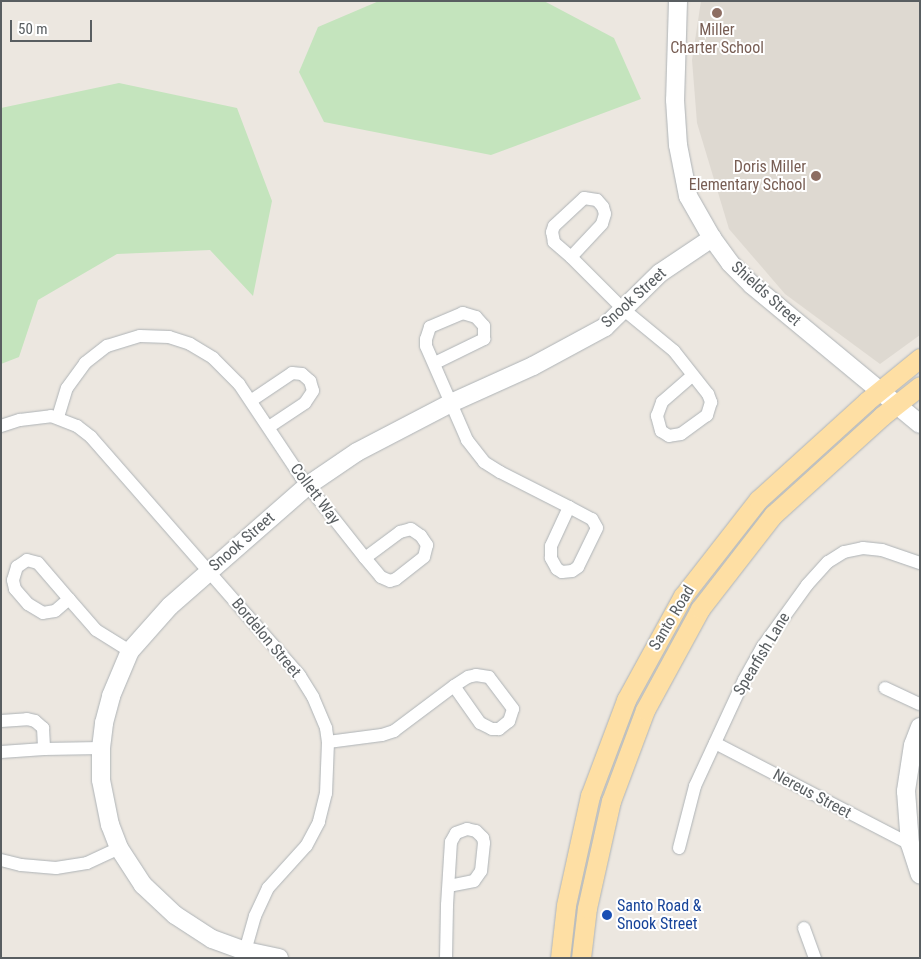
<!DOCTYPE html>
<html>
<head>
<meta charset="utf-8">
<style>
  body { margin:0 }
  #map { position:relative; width:921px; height:959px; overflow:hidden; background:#ece7e0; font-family:"Roboto Condensed",sans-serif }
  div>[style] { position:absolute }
  .education>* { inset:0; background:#ded9d1 }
  .green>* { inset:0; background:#c4e4bd }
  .roads { filter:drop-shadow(0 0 1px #aeb3b6) drop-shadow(0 0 1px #aeb3b6) }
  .street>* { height:12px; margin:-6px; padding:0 6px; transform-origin:6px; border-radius:6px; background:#fff }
  .secondary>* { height:18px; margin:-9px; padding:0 9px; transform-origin:9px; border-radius:9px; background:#fff }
  .primary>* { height:19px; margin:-9.5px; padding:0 9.5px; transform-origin:9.5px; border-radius:9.5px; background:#fedfa4 }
  .dots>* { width:14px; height:14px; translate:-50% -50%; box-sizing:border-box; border:2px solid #fff; border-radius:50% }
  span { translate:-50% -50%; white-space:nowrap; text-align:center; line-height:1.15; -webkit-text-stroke:4px #fff; paint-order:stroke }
  .education-label { font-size:16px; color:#785e54 }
  .right { translate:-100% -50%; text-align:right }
  .street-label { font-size:16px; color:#595e61 }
  .transit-label { font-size:16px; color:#164399 }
  .left { translate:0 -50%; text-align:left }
  .frame { position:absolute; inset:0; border:2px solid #595e61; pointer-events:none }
  .scale { position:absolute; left:10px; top:20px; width:82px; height:22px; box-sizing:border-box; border:2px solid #595e61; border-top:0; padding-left:6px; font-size:15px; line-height:18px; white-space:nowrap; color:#595e61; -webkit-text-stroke:4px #fff; paint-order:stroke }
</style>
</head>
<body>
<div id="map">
  <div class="education">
    <div style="clip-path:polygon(701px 1px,920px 1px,920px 335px,880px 364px,785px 294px,729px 229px,697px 123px,692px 60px)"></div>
  </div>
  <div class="green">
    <div style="clip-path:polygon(379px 1px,544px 1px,614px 38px,641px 99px,491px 155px,324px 122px,299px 72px,318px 27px)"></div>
    <div style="clip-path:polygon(119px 83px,237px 108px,272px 201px,253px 296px,210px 250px,117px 254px,38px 300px,19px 357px,1px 364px,1px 108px)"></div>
  </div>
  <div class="roads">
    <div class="street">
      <div style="left:584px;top:198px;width:13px;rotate:9deg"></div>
      <div style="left:597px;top:200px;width:9px;rotate:49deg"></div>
      <div style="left:603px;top:207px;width:7px;rotate:74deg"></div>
      <div style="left:605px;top:214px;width:10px;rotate:107deg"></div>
      <div style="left:602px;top:224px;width:45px;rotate:133.2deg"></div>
      <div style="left:571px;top:257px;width:23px;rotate:-139deg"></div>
      <div style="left:554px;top:242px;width:10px;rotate:-101deg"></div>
      <div style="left:552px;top:232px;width:6px;rotate:-72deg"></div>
      <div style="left:554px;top:226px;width:41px;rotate:-43deg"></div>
      <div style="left:571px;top:257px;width:74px;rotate:45deg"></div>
      <div style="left:623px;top:309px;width:66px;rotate:39.5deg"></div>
      <div style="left:674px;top:351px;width:55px;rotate:51.7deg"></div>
      <div style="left:708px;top:394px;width:9px;rotate:69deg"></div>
      <div style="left:711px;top:402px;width:14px;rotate:107deg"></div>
      <div style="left:707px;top:415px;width:32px;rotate:144deg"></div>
      <div style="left:681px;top:434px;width:12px;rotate:171deg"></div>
      <div style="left:669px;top:436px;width:9px;rotate:-148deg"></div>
      <div style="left:661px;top:431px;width:16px;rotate:-105deg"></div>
      <div style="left:657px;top:416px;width:15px;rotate:-70deg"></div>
      <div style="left:662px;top:402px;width:40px;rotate:-41deg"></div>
      <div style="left:435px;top:363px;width:55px;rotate:-26.1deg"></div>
      <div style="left:484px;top:339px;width:13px;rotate:-90deg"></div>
      <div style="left:484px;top:326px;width:12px;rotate:-132deg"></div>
      <div style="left:476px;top:317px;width:14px;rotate:-163deg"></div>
      <div style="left:463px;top:313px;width:36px;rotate:157deg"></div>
      <div style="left:430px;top:327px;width:13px;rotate:108deg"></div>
      <div style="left:426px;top:339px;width:7px;rotate:90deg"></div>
      <div style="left:426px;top:346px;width:103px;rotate:66.4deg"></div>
      <div style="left:467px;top:440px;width:28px;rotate:52deg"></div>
      <div style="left:484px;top:462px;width:19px;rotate:32deg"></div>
      <div style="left:500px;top:472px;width:77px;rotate:26.9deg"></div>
      <div style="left:252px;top:400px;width:48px;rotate:-34deg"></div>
      <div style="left:292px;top:373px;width:10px;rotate:6deg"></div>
      <div style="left:302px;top:374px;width:11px;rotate:41deg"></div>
      <div style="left:310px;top:381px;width:10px;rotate:73deg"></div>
      <div style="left:313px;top:391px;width:14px;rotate:124deg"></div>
      <div style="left:305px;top:403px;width:43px;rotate:146.3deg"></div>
      <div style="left:58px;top:417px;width:30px;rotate:-73deg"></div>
      <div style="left:67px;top:388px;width:31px;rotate:-54deg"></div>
      <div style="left:85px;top:363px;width:28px;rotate:-38deg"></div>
      <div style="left:107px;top:346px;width:34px;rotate:-17deg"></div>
      <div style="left:140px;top:336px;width:29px;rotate:2deg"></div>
      <div style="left:169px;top:337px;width:22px;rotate:18deg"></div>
      <div style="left:190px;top:344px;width:27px;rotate:31deg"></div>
      <div style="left:213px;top:358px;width:37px;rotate:45deg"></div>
      <div style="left:239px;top:384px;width:112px;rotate:56.3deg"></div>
      <div style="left:301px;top:477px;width:103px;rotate:51.7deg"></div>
      <div style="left:1px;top:426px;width:20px;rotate:-18deg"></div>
      <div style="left:20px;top:420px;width:31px;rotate:-7deg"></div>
      <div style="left:51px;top:416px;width:28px;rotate:21deg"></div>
      <div style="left:77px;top:426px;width:18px;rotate:38deg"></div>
      <div style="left:91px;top:437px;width:317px;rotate:48.8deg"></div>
      <div style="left:300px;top:676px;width:25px;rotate:58deg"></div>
      <div style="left:313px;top:697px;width:34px;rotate:67deg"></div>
      <div style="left:326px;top:728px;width:14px;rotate:82deg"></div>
      <div style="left:328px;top:742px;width:51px;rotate:92.2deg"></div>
      <div style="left:326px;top:793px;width:30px;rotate:104deg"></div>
      <div style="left:319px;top:822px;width:27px;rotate:118deg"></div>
      <div style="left:306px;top:846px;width:57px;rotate:132.1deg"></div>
      <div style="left:268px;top:888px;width:31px;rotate:115deg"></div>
      <div style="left:255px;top:916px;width:44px;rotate:105.9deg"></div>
      <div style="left:569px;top:507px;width:26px;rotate:28deg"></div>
      <div style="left:592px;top:519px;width:10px;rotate:61deg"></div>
      <div style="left:597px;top:528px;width:43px;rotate:116deg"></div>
      <div style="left:578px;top:567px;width:7px;rotate:146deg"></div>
      <div style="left:572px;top:571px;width:10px;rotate:174deg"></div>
      <div style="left:562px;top:572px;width:6px;rotate:-149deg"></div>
      <div style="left:557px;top:569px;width:13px;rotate:-119deg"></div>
      <div style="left:551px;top:558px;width:12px;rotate:-90deg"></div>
      <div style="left:551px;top:546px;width:43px;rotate:-65.2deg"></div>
      <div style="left:411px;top:529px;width:12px;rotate:35deg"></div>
      <div style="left:421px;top:536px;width:11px;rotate:56deg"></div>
      <div style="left:427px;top:545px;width:12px;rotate:104deg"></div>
      <div style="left:424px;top:557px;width:36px;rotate:142deg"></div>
      <div style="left:396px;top:579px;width:6px;rotate:162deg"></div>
      <div style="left:390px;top:581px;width:10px;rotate:-156deg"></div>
      <div style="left:381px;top:577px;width:25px;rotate:-130deg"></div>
      <div style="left:365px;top:558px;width:44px;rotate:-36.6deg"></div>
      <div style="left:400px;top:532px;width:11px;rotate:-15deg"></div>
      <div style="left:27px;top:560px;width:11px;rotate:15deg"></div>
      <div style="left:38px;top:563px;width:48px;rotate:49.3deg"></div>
      <div style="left:69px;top:599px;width:18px;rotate:139deg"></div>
      <div style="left:55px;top:611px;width:12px;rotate:171deg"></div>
      <div style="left:43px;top:613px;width:17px;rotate:-149deg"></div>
      <div style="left:28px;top:604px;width:20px;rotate:-131deg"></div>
      <div style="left:15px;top:589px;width:9px;rotate:-103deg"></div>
      <div style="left:13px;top:580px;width:14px;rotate:-73deg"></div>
      <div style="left:17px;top:567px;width:12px;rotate:-35deg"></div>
      <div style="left:69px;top:599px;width:41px;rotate:48.9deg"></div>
      <div style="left:96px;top:630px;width:40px;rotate:32deg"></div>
      <div style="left:476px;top:675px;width:13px;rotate:9deg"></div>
      <div style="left:489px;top:677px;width:40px;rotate:53deg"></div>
      <div style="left:513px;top:709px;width:13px;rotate:108deg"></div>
      <div style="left:509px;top:721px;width:13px;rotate:141deg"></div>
      <div style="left:499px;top:729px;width:7px;rotate:180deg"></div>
      <div style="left:492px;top:729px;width:13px;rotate:-153deg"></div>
      <div style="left:480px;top:723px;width:45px;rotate:-125.1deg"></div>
      <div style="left:454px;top:686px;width:17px;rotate:-33deg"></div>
      <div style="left:468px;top:677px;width:8px;rotate:-14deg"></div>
      <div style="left:885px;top:688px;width:38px;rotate:25deg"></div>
      <div style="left:1px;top:721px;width:26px;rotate:-4deg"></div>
      <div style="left:27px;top:719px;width:8px;rotate:14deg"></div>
      <div style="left:35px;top:721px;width:11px;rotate:41deg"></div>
      <div style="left:43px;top:728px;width:21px;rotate:87deg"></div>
      <div style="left:44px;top:749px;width:43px;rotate:176deg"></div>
      <div style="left:328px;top:742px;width:54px;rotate:-7.4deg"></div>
      <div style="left:382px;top:735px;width:13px;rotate:-18deg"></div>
      <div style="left:394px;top:731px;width:75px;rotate:-36.9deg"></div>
      <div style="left:715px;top:743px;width:220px;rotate:27.4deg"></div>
      <div style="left:44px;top:749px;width:57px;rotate:-1deg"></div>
      <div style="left:679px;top:848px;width:64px;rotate:-75.5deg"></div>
      <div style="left:695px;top:786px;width:117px;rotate:-65.2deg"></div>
      <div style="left:744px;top:680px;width:39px;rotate:-61deg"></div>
      <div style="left:763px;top:646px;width:75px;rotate:-54.2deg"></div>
      <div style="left:807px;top:585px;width:31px;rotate:-48deg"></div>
      <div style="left:828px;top:562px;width:19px;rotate:-32deg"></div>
      <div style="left:844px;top:552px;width:19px;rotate:-12deg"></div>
      <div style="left:863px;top:548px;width:19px;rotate:6deg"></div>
      <div style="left:882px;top:550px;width:40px;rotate:18.9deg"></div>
      <div style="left:1px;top:860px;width:21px;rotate:14deg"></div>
      <div style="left:21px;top:865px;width:35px;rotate:5deg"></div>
      <div style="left:56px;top:868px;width:31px;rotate:-9deg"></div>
      <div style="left:87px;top:863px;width:35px;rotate:-25deg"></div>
      <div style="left:804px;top:928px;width:32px;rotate:70deg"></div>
      <div style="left:446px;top:958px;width:53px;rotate:-88.9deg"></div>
      <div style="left:447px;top:905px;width:63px;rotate:-86.4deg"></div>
      <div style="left:451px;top:842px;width:10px;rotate:-61deg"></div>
      <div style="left:456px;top:833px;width:12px;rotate:-20deg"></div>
      <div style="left:467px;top:829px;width:9px;rotate:13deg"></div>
      <div style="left:476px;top:831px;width:10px;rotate:45deg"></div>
      <div style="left:483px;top:838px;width:5px;rotate:79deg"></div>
      <div style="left:484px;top:843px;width:28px;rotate:96deg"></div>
      <div style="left:481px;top:871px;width:12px;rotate:125deg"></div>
      <div style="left:474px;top:881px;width:25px;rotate:169deg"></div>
    </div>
    <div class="secondary">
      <div style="left:678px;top:1px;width:99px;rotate:91.7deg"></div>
      <div style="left:675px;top:100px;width:45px;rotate:86.2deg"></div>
      <div style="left:678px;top:145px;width:52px;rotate:78.9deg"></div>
      <div style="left:688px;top:196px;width:48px;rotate:60.3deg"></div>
      <div style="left:712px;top:238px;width:31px;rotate:54deg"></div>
      <div style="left:730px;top:263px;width:31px;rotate:45deg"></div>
      <div style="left:752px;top:285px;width:218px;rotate:39.6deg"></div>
      <div style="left:920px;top:727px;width:19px;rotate:111deg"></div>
      <div style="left:913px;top:745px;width:47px;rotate:98.7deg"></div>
      <div style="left:906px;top:791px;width:53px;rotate:85.7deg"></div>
      <div style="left:910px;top:844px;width:32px;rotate:72deg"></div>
      <div style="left:279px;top:958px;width:35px;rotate:-168deg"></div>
      <div style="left:245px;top:951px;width:35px;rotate:-160deg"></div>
      <div style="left:212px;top:939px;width:44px;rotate:-147deg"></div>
      <div style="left:175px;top:915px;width:44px;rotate:-136.8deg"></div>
      <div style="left:143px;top:885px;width:44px;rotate:-123deg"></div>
      <div style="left:119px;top:848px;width:25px;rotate:-111deg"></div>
      <div style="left:110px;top:825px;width:46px;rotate:-101.3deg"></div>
      <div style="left:101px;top:780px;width:32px;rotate:-90deg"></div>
      <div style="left:101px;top:748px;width:25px;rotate:-83deg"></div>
      <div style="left:104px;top:723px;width:28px;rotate:-75deg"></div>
      <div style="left:111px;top:696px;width:49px;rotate:-67.1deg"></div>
      <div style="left:130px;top:651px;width:60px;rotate:-48.4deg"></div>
      <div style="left:170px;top:606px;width:182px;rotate:-41.2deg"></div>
      <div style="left:307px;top:486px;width:60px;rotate:-34.2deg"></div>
      <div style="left:357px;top:452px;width:106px;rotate:-27.5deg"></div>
      <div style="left:451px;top:403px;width:90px;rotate:-24.3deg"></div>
      <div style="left:533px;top:366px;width:82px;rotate:-28.4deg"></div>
      <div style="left:605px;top:327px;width:77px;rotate:-44.5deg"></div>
      <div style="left:660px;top:273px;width:63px;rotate:-33.9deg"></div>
    </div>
    <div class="primary">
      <div style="left:560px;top:958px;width:53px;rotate:-83.5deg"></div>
      <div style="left:566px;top:905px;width:112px;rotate:-77.6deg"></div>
      <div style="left:590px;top:796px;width:103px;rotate:-69.4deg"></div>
      <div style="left:626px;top:700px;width:119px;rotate:-61.3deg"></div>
      <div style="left:683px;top:596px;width:122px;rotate:-52deg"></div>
      <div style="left:758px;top:500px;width:147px;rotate:-42.2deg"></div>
      <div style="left:867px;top:401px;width:68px;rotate:-39.1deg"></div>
      <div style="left:581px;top:958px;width:50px;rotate:-83.2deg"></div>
      <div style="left:587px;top:908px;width:110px;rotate:-77.4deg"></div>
      <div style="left:611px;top:801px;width:97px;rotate:-69.5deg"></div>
      <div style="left:645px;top:710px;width:115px;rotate:-61.4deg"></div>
      <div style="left:700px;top:609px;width:119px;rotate:-52.2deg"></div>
      <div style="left:773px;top:515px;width:147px;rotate:-42.2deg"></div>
      <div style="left:882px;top:416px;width:48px;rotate:-38.3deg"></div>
    </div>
  </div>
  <div class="dots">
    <div style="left:717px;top:13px;background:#8d6e63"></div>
    <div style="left:816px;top:176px;background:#8d6e63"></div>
    <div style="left:607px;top:915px;background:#1a4fb4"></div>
  </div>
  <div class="education-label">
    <span style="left:717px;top:39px">Miller<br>Charter School</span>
    <span class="right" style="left:806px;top:176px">Doris Miller<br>Elementary School</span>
  </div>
  <div class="street-label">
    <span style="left:766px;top:294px;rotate:42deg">Shields Street</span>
    <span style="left:634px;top:298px;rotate:-42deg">Snook Street</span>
    <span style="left:315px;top:494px;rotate:53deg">Collett Way</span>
    <span style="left:242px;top:542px;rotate:-41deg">Snook Street</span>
    <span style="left:672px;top:618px;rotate:-59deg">Santo Road</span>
    <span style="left:266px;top:638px;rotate:50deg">Bordelon Street</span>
    <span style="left:762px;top:654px;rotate:-59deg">Spearfish Lane</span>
    <span style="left:812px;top:794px;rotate:28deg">Nereus Street</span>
  </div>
  <div class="transit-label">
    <span class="left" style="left:617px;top:915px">Santo Road &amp;<br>Snook Street</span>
  </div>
  <div class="frame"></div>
  <div class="scale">50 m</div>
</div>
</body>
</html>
